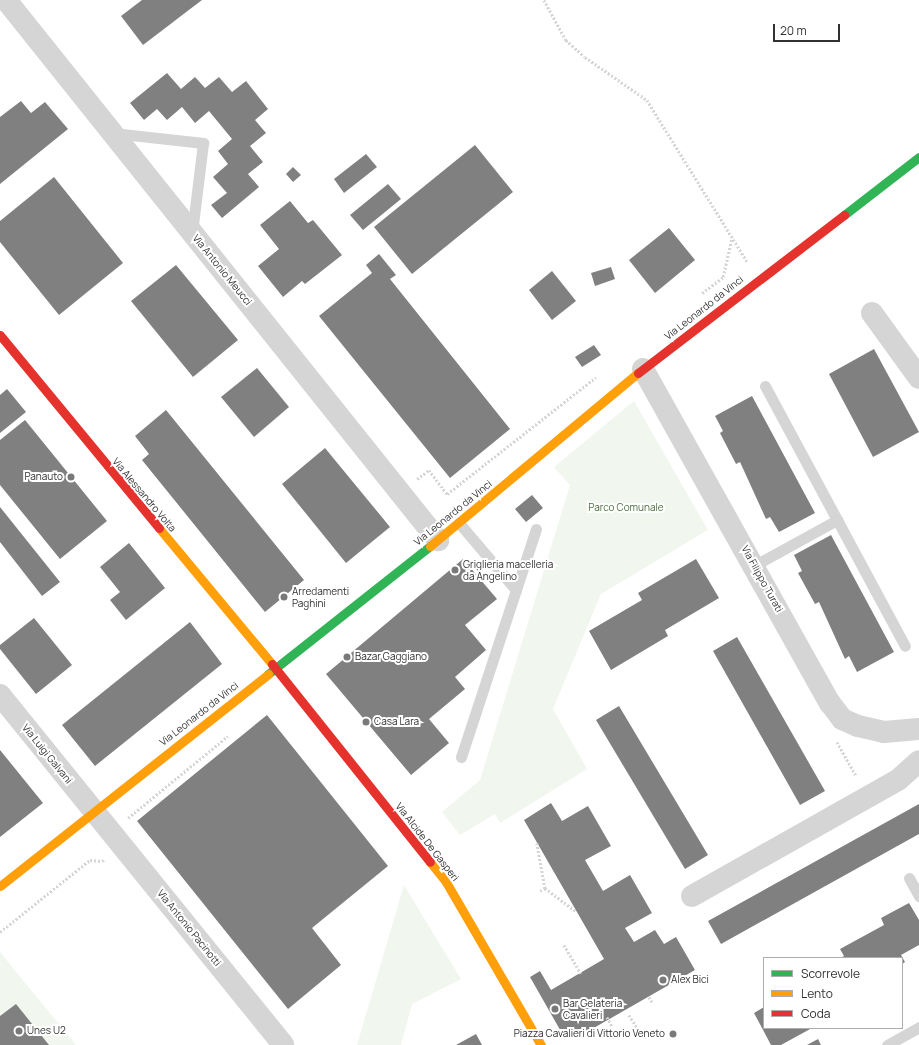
<!DOCTYPE html>
<html>
<head>
<meta charset="utf-8">
<style>
  body { margin:0 }
  #map { position:relative; width:919px; height:1045px; overflow:hidden; background:#fff; font-family:Manrope,sans-serif }
  div>[style] { position:absolute }
  .green>* { inset:0; background:#f1f6ee }
  .building>* { inset:0; background:#808080 }
  .path>* { height:2.5px; margin-top:-1.25px; transform-origin:0; background:repeating-linear-gradient(90deg,#d5d5d5 0 2px,transparent 0 4px) }
  .lane>* { height:11px; margin:-5.5px; padding:0 5.5px; transform-origin:5.5px; border-radius:5.5px; background:#d5d5d5 }
  .street>* { height:22px; margin:-11px; padding:0 11px; transform-origin:11px; border-radius:11px; background:#d5d5d5 }
  .fast>* { height:9px; margin:-4.5px; padding:0 4.5px; transform-origin:4.5px; border-radius:4.5px; background:#30b455 }
  .slow>* { height:9px; margin:-4.5px; padding:0 4.5px; transform-origin:4.5px; border-radius:4.5px; background:#ff9f0a }
  .jam>* { height:9px; margin:-4.5px; padding:0 4.5px; transform-origin:4.5px; border-radius:4.5px; background:#e5322d }
  .dots>* { width:11px; height:11px; translate:-50% -50%; box-sizing:border-box; border:2px solid #fff; border-radius:50% }
  span { translate:-50% -50%; white-space:nowrap; text-align:center; line-height:1.15; -webkit-text-stroke:4px #fff; paint-order:stroke }
  .street-label { font-size:10px; color:#313131 }
  .poi-label { font-size:10px; color:#313131 }
  .right { translate:-100% -50%; text-align:right }
  .left { translate:0 -50%; text-align:left }
  .park-label { font-size:10px; color:#4b6d3e }
  .legend { position:absolute; left:763px; top:957px; width:140px; height:72px; box-sizing:border-box; background:#fff; border:1px solid #adadad; margin:0; padding:5px 7px; list-style:none; font-size:12px; color:#313131 }
  .legend li { display:flex; align-items:center; gap:8px; height:20px }
  .legend b { width:20px; border:1px solid #adadad }
  .scale { position:absolute; left:773px; top:24px; width:67px; height:18px; box-sizing:border-box; border:2px solid #313131; border-top:0; padding-left:5px; font-size:12px; line-height:14px; white-space:nowrap; color:#313131; -webkit-text-stroke:3px #fff; paint-order:stroke }
</style>
</head>
<body>
<div id="map">
  <div class="green">
    <div style="clip-path:polygon(634px 401px,708px 530px,601px 594px,553px 709px,587px 769px,500px 823px,495px 814px,460px 835px,442px 812px,480px 780px,570px 485px,554px 467px)"></div>
    <div style="clip-path:polygon(404px 885px,461px 979px,412px 1004px,401px 1045px,357px 1045px)"></div>
    <div style="clip-path:polygon(0 952px,76px 1045px,0 1045px)"></div>
  </div>
  <div class="building">
    <div style="clip-path:polygon(142px 0,202px 0,143px 45px,121px 16px)"></div>
    <div style="clip-path:polygon(167px 73px,181px 89px,195px 77px,205px 88px,219px 77px,232px 92px,246px 81px,268px 109px,255px 120px,266px 133px,250px 146px,263px 162px,248px 174px,259px 187px,222px 218px,211px 205px,227px 193px,213px 177px,228px 164px,218px 151px,232px 139px,209px 111px,195px 123px,182px 107px,167px 120px,157px 109px,144px 120px,130px 103px)"></div>
    <div style="clip-path:polygon(21px 101px,31px 113px,45px 102px,68px 129px,0 184px,0 117px)"></div>
    <div style="clip-path:polygon(475px 145px,513px 192px,412px 274px,374px 227px)"></div>
    <div style="clip-path:polygon(366px 154px,377px 167px,344px 193px,334px 179px)"></div>
    <div style="clip-path:polygon(293px 167px,301px 175px,293px 182px,286px 174px)"></div>
    <div style="clip-path:polygon(54px 177px,123px 263px,59px 315px,0 242px,0 221px)"></div>
    <div style="clip-path:polygon(388px 184px,401px 199px,363px 230px,350px 215px)"></div>
    <div style="clip-path:polygon(290px 201px,308px 223px,313px 220px,342px 255px,305px 284px,302px 281px,283px 297px,258px 266px,279px 249px,260px 225px)"></div>
    <div style="clip-path:polygon(669px 228px,695px 260px,655px 293px,629px 260px)"></div>
    <div style="clip-path:polygon(379px 254px,396px 275px,390px 279px,510px 429px,450px 478px,319px 316px,372px 273px,366px 265px)"></div>
    <div style="clip-path:polygon(176px 265px,238px 340px,193px 377px,131px 301px)"></div>
    <div style="clip-path:polygon(611px 267px,615px 279px,595px 286px,591px 273px)"></div>
    <div style="clip-path:polygon(552px 271px,576px 301px,552px 320px,529px 290px)"></div>
    <div style="clip-path:polygon(594px 345px,601px 355px,582px 367px,575px 357px)"></div>
    <div style="clip-path:polygon(874px 349px,919px 432px,873px 457px,829px 374px)"></div>
    <div style="clip-path:polygon(257px 368px,289px 407px,254px 437px,221px 397px)"></div>
    <div style="clip-path:polygon(7px 389px,26px 412px,0 433px,0 395px)"></div>
    <div style="clip-path:polygon(752px 396px,815px 513px,779px 532px,770px 517px,766px 519px,740px 462px,736px 464px,720px 433px,723px 431px,715px 416px)"></div>
    <div style="clip-path:polygon(166px 410px,304px 580px,265px 612px,142px 460px,149px 454px,135px 436px)"></div>
    <div style="clip-path:polygon(25px 420px,107px 521px,60px 559px,0 485px,0 440px)"></div>
    <div style="clip-path:polygon(325px 448px,390px 527px,346px 563px,282px 484px)"></div>
    <div style="clip-path:polygon(532px 495px,543px 508px,526px 522px,515px 509px)"></div>
    <div style="clip-path:polygon(0 507px,60px 582px,42px 596px,0 542px)"></div>
    <div style="clip-path:polygon(831px 535px,894px 652px,857px 672px,849px 656px,845px 659px,819px 602px,815px 604px,798px 573px,802px 571px,794px 555px)"></div>
    <div style="clip-path:polygon(129px 543px,165px 588px,126px 620px,110px 600px,120px 592px,100px 567px)"></div>
    <div style="clip-path:polygon(463px 559px,497px 599px,465px 625px,486px 650px,455px 677px,465px 689px,429px 719px,449px 743px,411px 775px,326px 674px)"></div>
    <div style="clip-path:polygon(696px 559px,719px 598px,665px 630px,668px 636px,611px 670px,589px 631px,642px 600px,638px 593px)"></div>
    <div style="clip-path:polygon(34px 618px,72px 665px,36px 694px,0 649px,0 645px)"></div>
    <div style="clip-path:polygon(190px 622px,222px 664px,95px 766px,62px 725px)"></div>
    <div style="clip-path:polygon(737px 637px,825px 791px,800px 805px,713px 651px)"></div>
    <div style="clip-path:polygon(619px 706px,708px 855px,685px 869px,596px 720px)"></div>
    <div style="clip-path:polygon(267px 715px,388px 866px,312px 928px,341px 965px,288px 1009px,137px 821px)"></div>
    <div style="clip-path:polygon(0 750px,43px 803px,0 837px)"></div>
    <div style="clip-path:polygon(551px 803px,562px 821px,588px 806px,611px 846px,585px 860px,603px 891px,630px 875px,652px 913px,625px 928px,634px 942px,655px 930px,664px 944px,676px 937px,695px 970px,578px 1037px,573px 1028px,563px 1035px,530px 977px,540px 971px,551px 990px,604px 959px,524px 820px)"></div>
    <div style="clip-path:polygon(919px 804px,919px 834px,721px 944px,708px 921px)"></div>
    <div style="clip-path:polygon(909px 903px,919px 920px,919px 945px,901px 955px,905px 962px,902px 964px,902px 958px,841px 958px,844px 956px,840px 949px,884px 925px,881px 918px)"></div>
    <div style="clip-path:polygon(16px 1004px,49px 1045px,0 1045px,0 1016px)"></div>
    <div style="clip-path:polygon(764px 1007px,764px 1028px,812px 1028px,781px 1045px,771px 1045px,754px 1013px)"></div>
    <div style="clip-path:polygon(476px 1034px,482px 1045px,456px 1045px)"></div>
    <div style="clip-path:polygon(818px 1039px,821px 1045px,807px 1045px)"></div>
  </div>
  <div class="path">
    <div style="left:544px;top:0;width:46px;rotate:61.2deg"></div>
    <div style="left:566px;top:40px;width:25px;rotate:42deg"></div>
    <div style="left:585px;top:57px;width:75px;rotate:34.7deg"></div>
    <div style="left:647px;top:100px;width:190px;rotate:58.2deg"></div>
    <div style="left:702px;top:293px;width:26px;rotate:-37deg"></div>
    <div style="left:723px;top:277px;width:41px;rotate:-77.3deg"></div>
    <div style="left:417px;top:479px;width:15px;rotate:-37deg"></div>
    <div style="left:429px;top:470px;width:30px;rotate:53deg"></div>
    <div style="left:447px;top:494px;width:189px;rotate:-38.1deg"></div>
    <div style="left:837px;top:742px;width:40px;rotate:60.3deg"></div>
    <div style="left:128px;top:818px;width:129px;rotate:-39.4deg"></div>
    <div style="left:537px;top:843px;width:46px;rotate:79.9deg"></div>
    <div style="left:545px;top:888px;width:40px;rotate:37deg"></div>
    <div style="left:540px;top:891px;width:6px;rotate:-31deg"></div>
    <div style="left:0;top:932px;width:115px;rotate:-38.7deg"></div>
    <div style="left:90px;top:860px;width:12px;rotate:5deg"></div>
    <div style="left:102px;top:861px;width:4px;rotate:-34deg"></div>
    <div style="left:564px;top:945px;width:33px;rotate:59deg"></div>
    <div style="left:649px;top:997px;width:6px;rotate:59deg"></div>
    <div style="left:629px;top:1015px;width:20px;rotate:57deg"></div>
    <div style="left:640px;top:1032px;width:11px;rotate:27deg"></div>
    <div style="left:607px;top:1017px;width:10px;rotate:61deg"></div>
  </div>
  <div class="lane">
    <div style="left:113px;top:133px;width:91px;rotate:6.3deg"></div>
    <div style="left:203px;top:143px;width:90px;rotate:97deg"></div>
    <div style="left:765px;top:386px;width:295px;rotate:61.7deg"></div>
    <div style="left:459px;top:523px;width:88px;rotate:49.6deg"></div>
    <div style="left:755px;top:565px;width:94px;rotate:-28.8deg"></div>
    <div style="left:461px;top:757px;width:240px;rotate:-71.8deg"></div>
    <div style="left:909px;top:878px;width:21px;rotate:61deg"></div>
    <div style="left:887px;top:1045px;width:37px;rotate:-29deg"></div>
  </div>
  <div class="street">
    <div style="left:6px;top:0;width:692px;rotate:51.34deg"></div>
    <div style="left:872px;top:313px;width:80px;rotate:54.1deg"></div>
    <div style="left:643px;top:369px;width:383px;rotate:60.8deg"></div>
    <div style="left:830px;top:703px;width:20px;rotate:53deg"></div>
    <div style="left:842px;top:719px;width:17px;rotate:24deg"></div>
    <div style="left:858px;top:726px;width:27px;rotate:13deg"></div>
    <div style="left:884px;top:732px;width:35px;rotate:-5deg"></div>
    <div style="left:0;top:695px;width:450px;rotate:51deg"></div>
    <div style="left:692px;top:896px;width:236px;rotate:-29.4deg"></div>
    <div style="left:898px;top:780px;width:28px;rotate:-42deg"></div>
  </div>
  <div class="fast">
    <div style="left:844px;top:215px;width:95px;rotate:-37.7deg"></div>
    <div style="left:268px;top:674px;width:206px;rotate:-38.3deg"></div>
  </div>
  <div class="slow">
    <div style="left:159px;top:528px;width:177px;rotate:50.3deg"></div>
    <div style="left:430px;top:546px;width:271px;rotate:-39.8deg"></div>
    <div style="left:430px;top:862px;width:26px;rotate:51deg"></div>
    <div style="left:446px;top:882px;width:189px;rotate:59.8deg"></div>
    <div style="left:0;top:886px;width:342px;rotate:-38.3deg"></div>
  </div>
  <div class="jam">
    <div style="left:0;top:335px;width:250px;rotate:50.5deg"></div>
    <div style="left:638px;top:373px;width:260px;rotate:-37.5deg"></div>
    <div style="left:272px;top:664px;width:253px;rotate:51.4deg"></div>
  </div>
  <div class="dots">
    <div style="left:71px;top:477px;background:#797979"></div>
    <div style="left:455px;top:570px;background:#797979"></div>
    <div style="left:284px;top:597px;background:#797979"></div>
    <div style="left:347px;top:657px;background:#797979"></div>
    <div style="left:366px;top:722px;background:#797979"></div>
    <div style="left:663px;top:980px;background:#797979"></div>
    <div style="left:555px;top:1009px;background:#797979"></div>
    <div style="left:19px;top:1031px;background:#797979"></div>
    <div style="left:673px;top:1034px;background:#797979"></div>
  </div>
  <div class="street-label">
    <span style="left:222px;top:270px;rotate:51deg">Via Antonio Meucci</span>
    <span style="left:704px;top:308px;rotate:-38deg">Via Leonardo da Vinci</span>
    <span style="left:144px;top:495px;rotate:50deg">Via Alessandro Volta</span>
    <span style="left:453px;top:513px;rotate:-39deg">Via Leonardo da Vinci</span>
    <span style="left:762px;top:579px;rotate:61deg">Via Filippo Turati</span>
    <span style="left:199px;top:714px;rotate:-38deg">Via Leonardo da Vinci</span>
    <span style="left:47px;top:754px;rotate:51deg">Via Luigi Galvani</span>
    <span style="left:427px;top:842px;rotate:52deg">Via Alcide De Gasperi</span>
    <span style="left:189px;top:928px;rotate:51deg">Via Antonio Pacinotti</span>
  </div>
  <div class="poi-label">
    <span class="right" style="left:63px;top:477px">Panauto</span>
    <span class="left" style="left:463px;top:570px">Griglieria macelleria<br>da Angelino</span>
    <span class="left" style="left:292px;top:597px">Arredamenti<br>Paghini</span>
    <span class="left" style="left:355px;top:657px">Bazar Gaggiano</span>
    <span class="left" style="left:374px;top:722px">Casa Lara</span>
    <span class="left" style="left:671px;top:980px">Alex Bici</span>
    <span class="left" style="left:563px;top:1009px">Bar Gelateria<br>Cavalieri</span>
    <span class="left" style="left:27px;top:1031px">Unes U2</span>
    <span class="right" style="left:665px;top:1034px">Piazza Cavalieri di Vittorio Veneto</span>
  </div>
  <div class="park-label">
    <span style="left:626px;top:508px">Parco Comunale</span>
  </div>
  <ul class="legend">
  <li><b style="height:5px;background:#30b455"></b>Scorrevole</li>
  <li><b style="height:5px;background:#ff9f0a"></b>Lento</li>
  <li><b style="height:5px;background:#e5322d"></b>Coda</li>
  </ul>
  <div class="scale">20 m</div>
</div>
</body>
</html>
